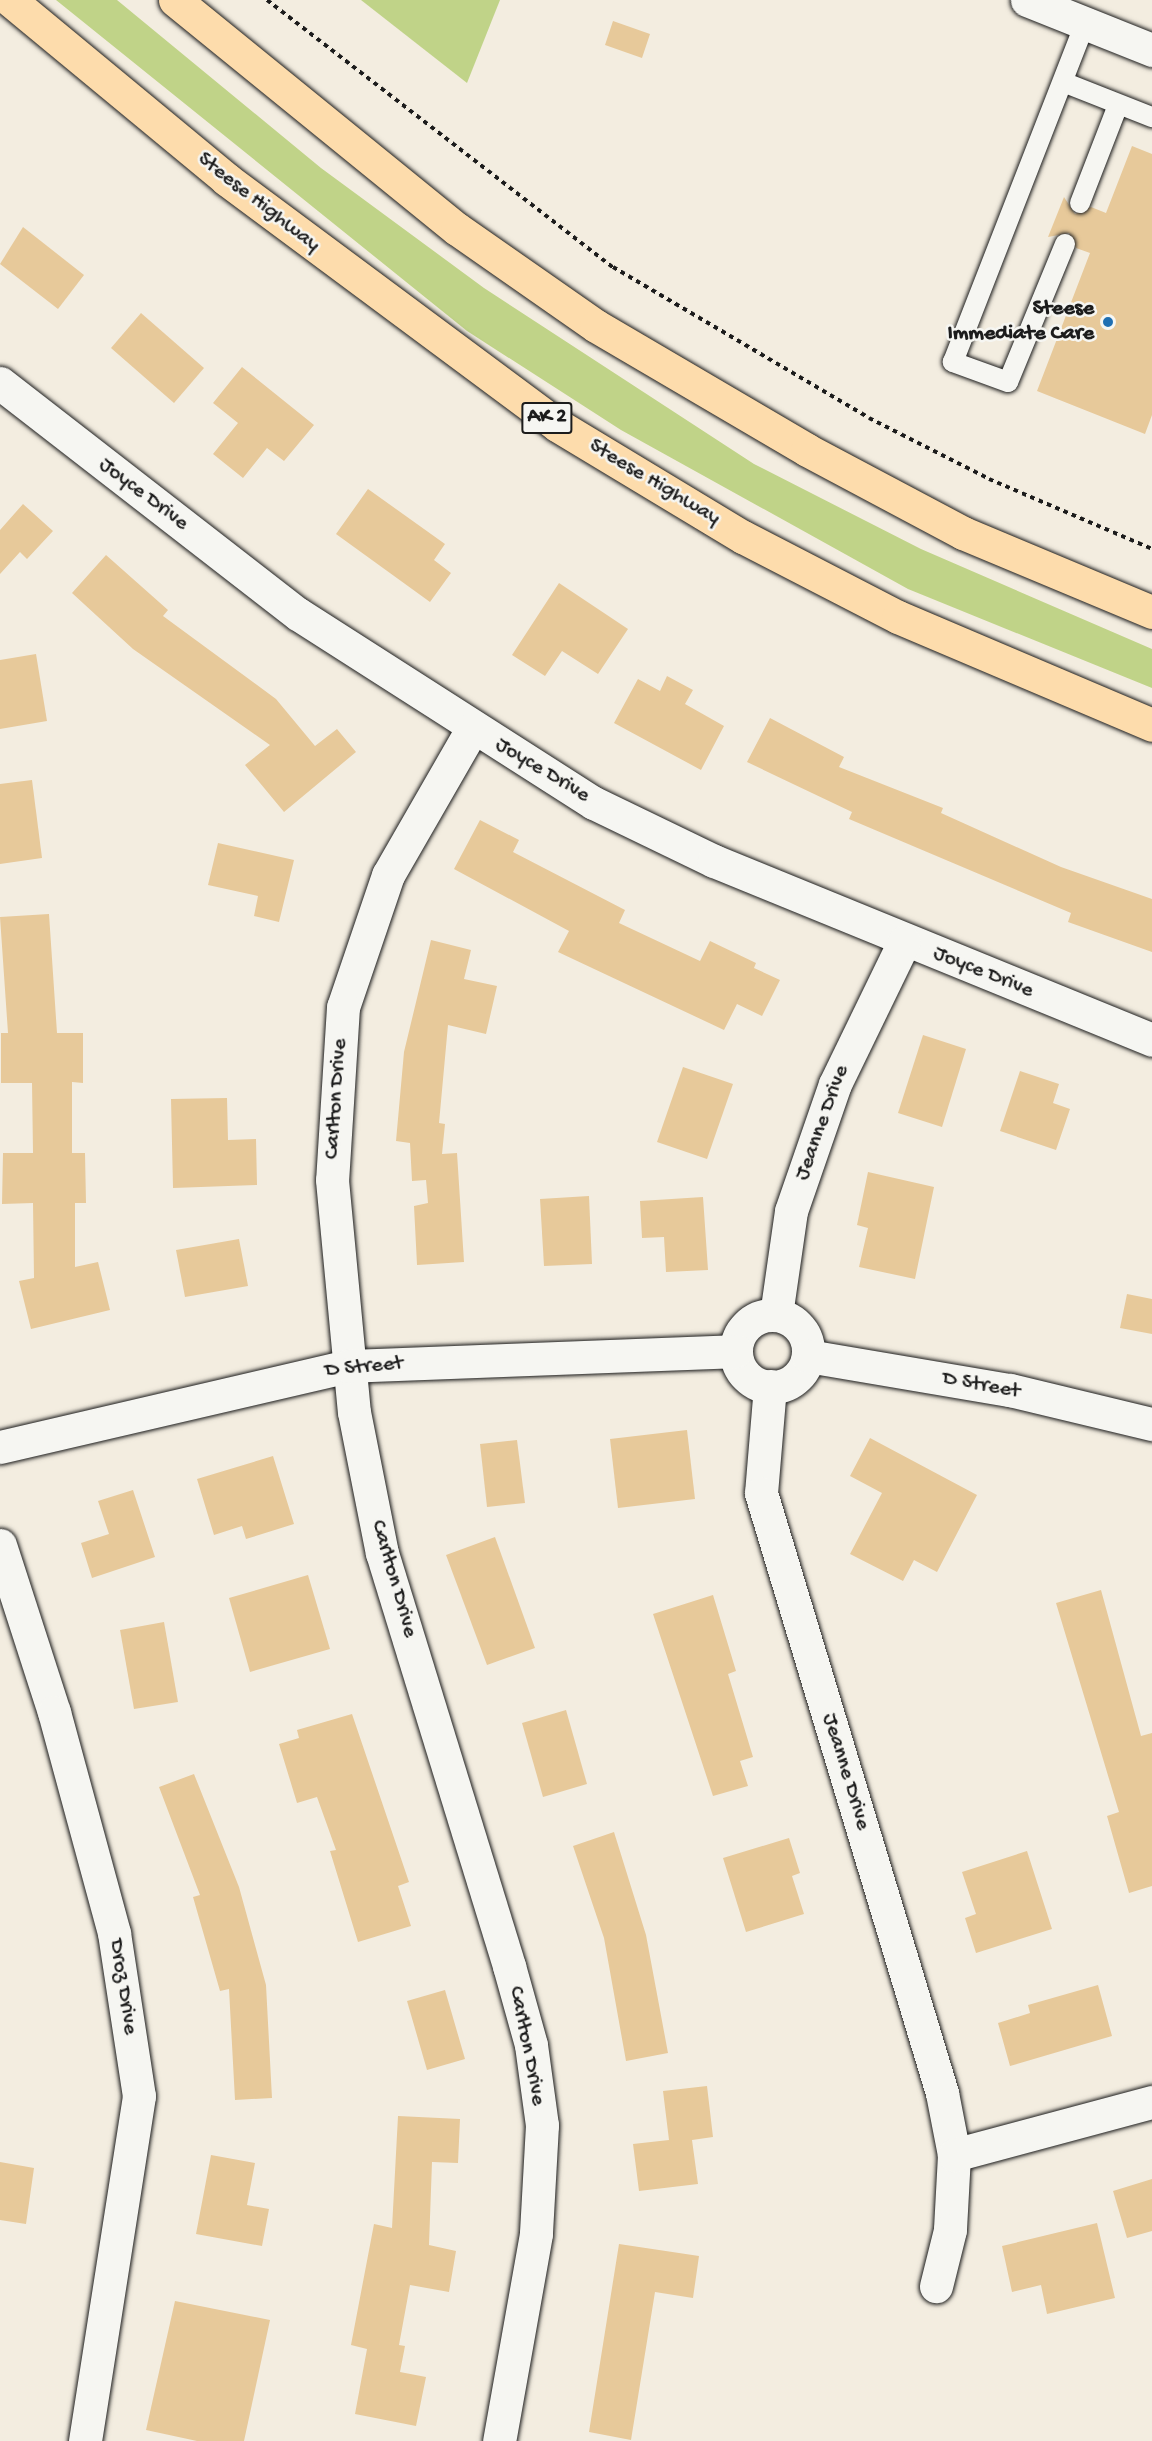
<!DOCTYPE html>
<html>
<head>
<meta charset="utf-8">
<style>
  body { margin:0 }
  #map { position:relative; width:1152px; height:2441px; overflow:hidden; background:#f3ede0; font-family:"Gochi Hand",sans-serif }
  div>[style] { position:absolute }
  .green>* { inset:0; background:#c0d388 }
  .building>* { inset:0; background:#e7c99a }
  .path>* { height:4px; margin-top:-2px; transform-origin:0; background:repeating-linear-gradient(90deg,#1c1c1c 0 4.5px,transparent 0 9px) }
  .roads { filter:drop-shadow(0 0 2px #1c1c1c) drop-shadow(0 0 2px #1c1c1c) }
  .lane>* { height:20px; margin:-10px; padding:0 10px; transform-origin:10px; border-radius:10px; background:#f6f6f2 }
  .street>* { height:33px; margin:-16.5px; padding:0 16.5px; transform-origin:16.5px; border-radius:16.5px; background:#f6f6f2 }
  .secondary>* { height:33px; margin:-16.5px; padding:0 16.5px; transform-origin:16.5px; border-radius:16.5px; background:#f6f6f2 }
  .secondary>.ring { margin:-16.5px; padding:0; box-sizing:content-box; background:none; border:33px solid #f6f6f2; border-radius:50% }
  .highway>* { height:33px; margin:-16.5px; padding:0 16.5px; transform-origin:16.5px; border-radius:16.5px; background:#fddcac }
  .dots>* { width:16px; height:16px; translate:-50% -50%; box-sizing:border-box; border:3px solid #f6f6f2; border-radius:50% }
  span { translate:-50% -50%; white-space:nowrap; text-align:center; line-height:1.15; -webkit-text-stroke:5px #f6f6f2; paint-order:stroke }
  .shield-label span { padding:2px 4px; background:#f6f6f2; border:2px solid; border-radius:4px; -webkit-text-stroke-width:0 }
  .shield-label { font-size:21px; color:#1c1c1c; font-weight:700 }
  .street-label { font-size:22px; color:#1c1c1c }
  .poi-label { font-size:22px; color:#1c1c1c; font-weight:700 }
  .right { translate:-100% -50%; text-align:right }
</style>
</head>
<body>
<div id="map">
  <div class="green">
    <div style="clip-path:polygon(56px 0,117px 0,321px 168px,484px 288px,754px 464px,921px 549px,1152px 649px,1152px 688px,908px 589px,621px 430px,467px 331px)"></div>
    <div style="clip-path:polygon(361px 0,500px 0,467px 83px)"></div>
  </div>
  <div class="building">
    <div style="clip-path:polygon(613px 21px,650px 34px,642px 58px,605px 45px)"></div>
    <div style="clip-path:polygon(1132px 146px,1152px 154px,1152px 415px,1145px 434px,1037px 391px,1090px 253px,1076px 248px,1069px 233px,1048px 237px,1064px 197px,1075px 214px,1091px 207px,1106px 213px)"></div>
    <div style="clip-path:polygon(23px 227px,84px 275px,58px 309px,0 264px)"></div>
    <div style="clip-path:polygon(141px 313px,204px 368px,174px 403px,111px 348px)"></div>
    <div style="clip-path:polygon(242px 367px,314px 425px,284px 461px,267px 448px,243px 478px,213px 454px,238px 423px,213px 403px)"></div>
    <div style="clip-path:polygon(368px 489px,445px 544px,434px 560px,451px 573px,430px 602px,336px 534px)"></div>
    <div style="clip-path:polygon(23px 504px,53px 531px,27px 559px,20px 552px,0 574px,0 530px)"></div>
    <div style="clip-path:polygon(106px 555px,168px 610px,163px 616px,276px 699px,315px 746px,337px 729px,356px 752px,284px 812px,245px 765px,270px 745px,133px 649px,72px 593px)"></div>
    <div style="clip-path:polygon(559px 583px,628px 629px,598px 674px,562px 651px,545px 676px,512px 655px)"></div>
    <div style="clip-path:polygon(36px 654px,47px 721px,0 729px,0 660px)"></div>
    <div style="clip-path:polygon(667px 676px,693px 690px,685px 704px,724px 726px,701px 770px,614px 723px,638px 679px,660px 691px)"></div>
    <div style="clip-path:polygon(770px 718px,844px 757px,839px 767px,943px 808px,941px 813px,1061px 867px,1152px 899px,1152px 952px,1068px 922px,1071px 913px,849px 819px,852px 812px,747px 762px)"></div>
    <div style="clip-path:polygon(32px 780px,42px 858px,0 864px,0 784px)"></div>
    <div style="clip-path:polygon(480px 820px,519px 840px,513px 852px,625px 910px,619px 923px,700px 961px,710px 941px,756px 963px,754px 968px,780px 980px,762px 1016px,737px 1004px,724px 1030px,558px 952px,569px 931px,454px 869px)"></div>
    <div style="clip-path:polygon(218px 843px,294px 860px,279px 922px,254px 916px,258px 896px,208px 885px)"></div>
    <div style="clip-path:polygon(49px 914px,57px 1033px,83px 1033px,83px 1083px,72px 1082px,72px 1153px,85px 1153px,86px 1203px,75px 1203px,75px 1267px,98px 1262px,110px 1310px,31px 1329px,19px 1281px,34px 1278px,33px 1203px,2px 1204px,3px 1153px,33px 1153px,32px 1083px,1px 1083px,1px 1033px,8px 1033px,0 917px)"></div>
    <div style="clip-path:polygon(431px 940px,471px 950px,464px 979px,497px 986px,486px 1034px,448px 1025px,439px 1123px,445px 1124px,442px 1154px,457px 1153px,464px 1262px,417px 1265px,414px 1206px,428px 1203px,426px 1180px,412px 1181px,410px 1143px,396px 1141px,404px 1052px)"></div>
    <div style="clip-path:polygon(923px 1035px,966px 1049px,942px 1127px,898px 1113px)"></div>
    <div style="clip-path:polygon(683px 1067px,733px 1084px,707px 1159px,657px 1142px)"></div>
    <div style="clip-path:polygon(1020px 1071px,1059px 1084px,1053px 1103px,1070px 1109px,1056px 1150px,1000px 1131px)"></div>
    <div style="clip-path:polygon(227px 1098px,228px 1140px,256px 1139px,257px 1185px,173px 1188px,171px 1099px)"></div>
    <div style="clip-path:polygon(868px 1172px,934px 1187px,915px 1279px,859px 1267px,868px 1228px,857px 1225px)"></div>
    <div style="clip-path:polygon(589px 1196px,592px 1264px,544px 1266px,540px 1199px)"></div>
    <div style="clip-path:polygon(703px 1197px,708px 1270px,666px 1272px,664px 1237px,642px 1238px,640px 1201px)"></div>
    <div style="clip-path:polygon(239px 1239px,248px 1286px,185px 1297px,176px 1250px)"></div>
    <div style="clip-path:polygon(1127px 1294px,1152px 1299px,1152px 1334px,1120px 1328px)"></div>
    <div style="clip-path:polygon(687px 1430px,695px 1499px,618px 1508px,610px 1439px)"></div>
    <div style="clip-path:polygon(870px 1438px,977px 1495px,937px 1572px,914px 1560px,903px 1581px,850px 1554px,882px 1493px,850px 1476px)"></div>
    <div style="clip-path:polygon(517px 1440px,525px 1503px,487px 1507px,480px 1444px)"></div>
    <div style="clip-path:polygon(273px 1456px,294px 1524px,246px 1539px,242px 1526px,214px 1535px,197px 1479px)"></div>
    <div style="clip-path:polygon(133px 1490px,155px 1557px,92px 1578px,81px 1543px,109px 1534px,98px 1501px)"></div>
    <div style="clip-path:polygon(495px 1537px,535px 1648px,487px 1665px,446px 1555px)"></div>
    <div style="clip-path:polygon(308px 1575px,330px 1649px,250px 1672px,229px 1598px)"></div>
    <div style="clip-path:polygon(1101px 1590px,1141px 1736px,1152px 1733px,1152px 1886px,1129px 1893px,1107px 1816px,1119px 1812px,1056px 1603px)"></div>
    <div style="clip-path:polygon(713px 1595px,736px 1671px,728px 1674px,753px 1757px,740px 1761px,748px 1786px,713px 1796px,653px 1614px)"></div>
    <div style="clip-path:polygon(164px 1622px,178px 1702px,134px 1709px,120px 1630px)"></div>
    <div style="clip-path:polygon(566px 1710px,587px 1784px,543px 1797px,522px 1723px)"></div>
    <div style="clip-path:polygon(352px 1714px,409px 1882px,398px 1886px,411px 1926px,358px 1942px,330px 1851px,336px 1850px,317px 1797px,297px 1803px,279px 1744px,299px 1738px,297px 1730px)"></div>
    <div style="clip-path:polygon(194px 1774px,239px 1887px,266px 1985px,272px 2098px,235px 2100px,229px 1989px,220px 1991px,193px 1897px,200px 1895px,159px 1787px)"></div>
    <div style="clip-path:polygon(614px 1832px,646px 1935px,668px 2053px,626px 2061px,604px 1938px,573px 1846px)"></div>
    <div style="clip-path:polygon(789px 1838px,800px 1873px,792px 1876px,804px 1914px,746px 1932px,723px 1858px)"></div>
    <div style="clip-path:polygon(1027px 1851px,1052px 1929px,976px 1953px,965px 1918px,976px 1914px,962px 1872px)"></div>
    <div style="clip-path:polygon(1098px 1985px,1112px 2036px,1010px 2066px,998px 2023px,1030px 2013px,1028px 2005px)"></div>
    <div style="clip-path:polygon(445px 1990px,465px 2059px,427px 2070px,407px 2001px)"></div>
    <div style="clip-path:polygon(707px 2086px,713px 2137px,692px 2140px,698px 2184px,639px 2191px,633px 2144px,669px 2140px,663px 2091px)"></div>
    <div style="clip-path:polygon(398px 2116px,460px 2119px,458px 2163px,432px 2162px,429px 2245px,456px 2251px,449px 2292px,410px 2285px,399px 2345px,405px 2346px,400px 2372px,426px 2377px,416px 2426px,355px 2414px,367px 2349px,351px 2345px,374px 2224px,392px 2228px)"></div>
    <div style="clip-path:polygon(211px 2155px,255px 2163px,247px 2205px,269px 2209px,262px 2246px,196px 2234px)"></div>
    <div style="clip-path:polygon(0 2162px,34px 2168px,26px 2224px,0 2220px)"></div>
    <div style="clip-path:polygon(1152px 2179px,1152px 2231px,1127px 2238px,1113px 2191px)"></div>
    <div style="clip-path:polygon(1097px 2223px,1115px 2298px,1047px 2314px,1041px 2285px,1012px 2292px,1002px 2246px)"></div>
    <div style="clip-path:polygon(619px 2244px,699px 2256px,693px 2298px,655px 2292px,631px 2440px,589px 2432px)"></div>
    <div style="clip-path:polygon(175px 2301px,270px 2320px,244px 2441px,197px 2441px,146px 2430px)"></div>
  </div>
  <div class="path">
    <div style="left:267px;top:0;width:437px;rotate:37.7deg"></div>
    <div style="left:613px;top:267px;width:297px;rotate:30.5deg"></div>
    <div style="left:869px;top:418px;width:135px;rotate:26.9deg"></div>
    <div style="left:989px;top:479px;width:177px;rotate:23.2deg"></div>
  </div>
  <div class="roads">
    <div class="lane">
      <div style="left:1063px;top:82px;width:96px;rotate:21.5deg"></div>
      <div style="left:1080px;top:203px;width:105px;rotate:-68.8deg"></div>
      <div style="left:1065px;top:244px;width:149px;rotate:112.4deg"></div>
      <div style="left:1008px;top:382px;width:59px;rotate:-160deg"></div>
      <div style="left:953px;top:362px;width:364px;rotate:-68.7deg"></div>
    </div>
    <div class="street">
      <div style="left:1027px;top:0;width:135px;rotate:21.8deg"></div>
      <div style="left:0;top:383px;width:377px;rotate:37.8deg"></div>
      <div style="left:298px;top:614px;width:351px;rotate:32.6deg"></div>
      <div style="left:594px;top:803px;width:133px;rotate:25.8deg"></div>
      <div style="left:714px;top:861px;width:473px;rotate:22.2deg"></div>
      <div style="left:472px;top:729px;width:168px;rotate:119.9deg"></div>
      <div style="left:388px;top:875px;width:139px;rotate:108.8deg"></div>
      <div style="left:343px;top:1007px;width:173px;rotate:93.6deg"></div>
      <div style="left:332px;top:1180px;width:233px;rotate:84.6deg"></div>
      <div style="left:354px;top:1412px;width:144px;rotate:78.8deg"></div>
      <div style="left:382px;top:1553px;width:432px;rotate:72.9deg"></div>
      <div style="left:509px;top:1966px;width:82px;rotate:74.4deg"></div>
      <div style="left:531px;top:2045px;width:81px;rotate:82.2deg"></div>
      <div style="left:542px;top:2125px;width:109px;rotate:93.2deg"></div>
      <div style="left:536px;top:2234px;width:210px;rotate:100.1deg"></div>
      <div style="left:776px;top:1315px;width:105px;rotate:-81.8deg"></div>
      <div style="left:791px;top:1211px;width:134px;rotate:-70.9deg"></div>
      <div style="left:835px;top:1084px;width:158px;rotate:-64.1deg"></div>
      <div style="left:770px;top:1386px;width:107px;rotate:94.8deg"></div>
      <div style="left:761px;top:1493px;width:627px;rotate:73.21deg"></div>
      <div style="left:942px;top:2093px;width:63px;rotate:79deg"></div>
      <div style="left:954px;top:2155px;width:75px;rotate:93.1deg"></div>
      <div style="left:950px;top:2230px;width:58px;rotate:104deg"></div>
      <div style="left:0;top:1545px;width:176px;rotate:72.1deg"></div>
      <div style="left:54px;top:1712px;width:229px;rotate:74.8deg"></div>
      <div style="left:114px;top:1933px;width:165px;rotate:81.3deg"></div>
      <div style="left:139px;top:2096px;width:349px;rotate:98.9deg"></div>
      <div style="left:954px;top:2155px;width:205px;rotate:-15deg"></div>
    </div>
    <div class="secondary">
      <div class="ring" style="left:736px;top:1315px;width:39px;height:39px"></div>
      <div style="left:808px;top:1356px;width:205px;rotate:9.6deg"></div>
      <div style="left:1010px;top:1390px;width:146px;rotate:13.5deg"></div>
      <div style="left:0;top:1447px;width:357px;rotate:-13.1deg"></div>
      <div style="left:348px;top:1366px;width:388px;rotate:-2.2deg"></div>
    </div>
    <div class="highway">
      <div style="left:10px;top:0;width:281px;rotate:39.6deg"></div>
      <div style="left:226px;top:179px;width:412px;rotate:36.6deg"></div>
      <div style="left:557px;top:425px;width:217px;rotate:31.1deg"></div>
      <div style="left:743px;top:537px;width:174px;rotate:27.3deg"></div>
      <div style="left:898px;top:617px;width:276px;rotate:23deg"></div>
      <div style="left:175px;top:0;width:363px;rotate:39.1deg"></div>
      <div style="left:457px;top:229px;width:169px;rotate:34.9deg"></div>
      <div style="left:596px;top:326px;width:245px;rotate:30.4deg"></div>
      <div style="left:807px;top:450px;width:177px;rotate:28deg"></div>
      <div style="left:963px;top:533px;width:205px;rotate:22.7deg"></div>
    </div>
  </div>
  <div class="dots">
    <div style="left:1108px;top:322px;background:#1f6fb2"></div>
  </div>
  <div class="shield-label">
    <span style="left:547px;top:418px">AK 2</span>
  </div>
  <div class="street-label">
    <span style="left:258px;top:203px;rotate:38deg">Steese Highway</span>
    <span style="left:654px;top:483px;rotate:31deg">Steese Highway</span>
    <span style="left:143px;top:495px;rotate:37deg">Joyce Drive</span>
    <span style="left:542px;top:771px;rotate:31deg">Joyce Drive</span>
    <span style="left:983px;top:973px;rotate:22deg">Joyce Drive</span>
    <span style="left:337px;top:1099px;rotate:-86deg">Carlton Drive</span>
    <span style="left:823px;top:1123px;rotate:-70deg">Jeanne Drive</span>
    <span style="left:364px;top:1368px;rotate:-6deg">D Street</span>
    <span style="left:981px;top:1386px;rotate:10deg">D Street</span>
    <span style="left:393px;top:1579px;rotate:74deg">Carlton Drive</span>
    <span style="left:845px;top:1772px;rotate:73deg">Jeanne Drive</span>
    <span style="left:122px;top:1987px;rotate:81deg">Droz Drive</span>
    <span style="left:526px;top:2046px;rotate:79deg">Carlton Drive</span>
  </div>
  <div class="poi-label">
    <span class="right" style="left:1094px;top:322px">Steese<br>Immediate Care</span>
  </div>
</div>
</body>
</html>
